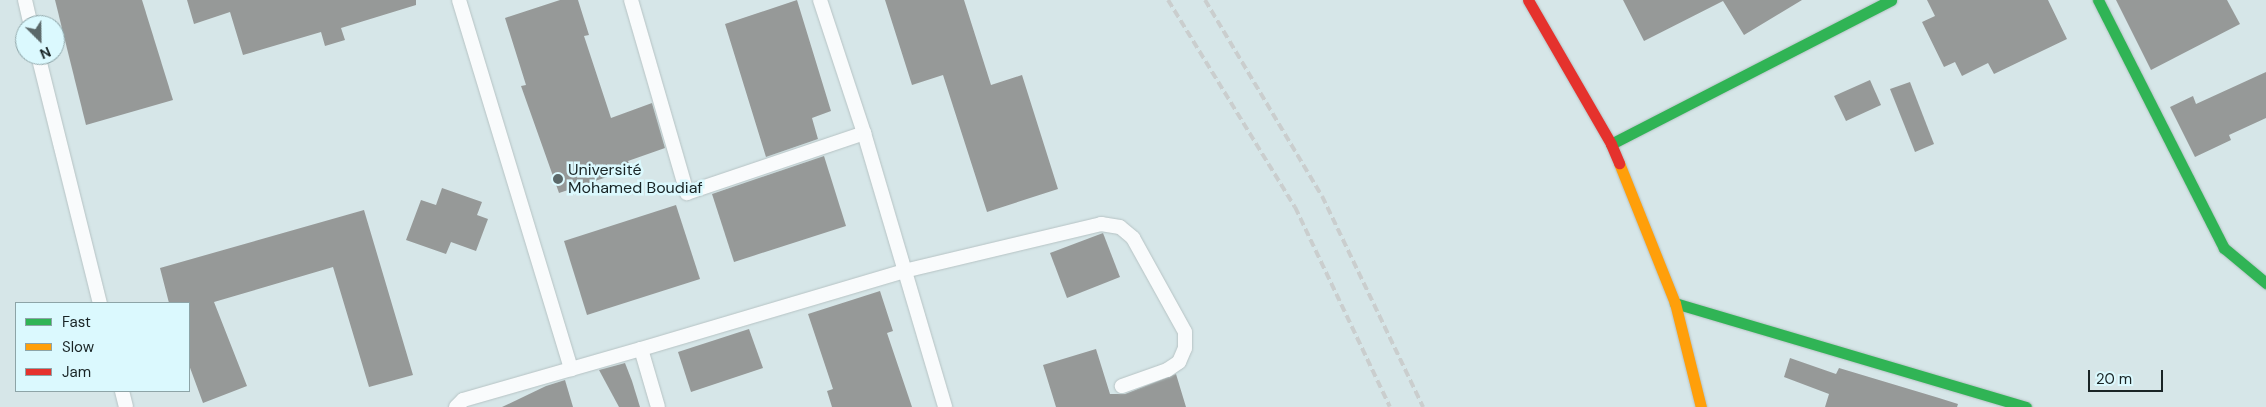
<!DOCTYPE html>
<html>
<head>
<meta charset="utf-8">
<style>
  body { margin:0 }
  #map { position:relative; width:2266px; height:407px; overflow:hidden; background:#d6e6e8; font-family:"DM Sans",sans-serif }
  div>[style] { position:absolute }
  .building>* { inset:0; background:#969998 }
  .roads { filter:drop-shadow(0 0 1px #b6c3c4) drop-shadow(0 0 1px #b6c3c4) }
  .lane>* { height:14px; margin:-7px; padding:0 7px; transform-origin:7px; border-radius:7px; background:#f9fbfc }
  .fast>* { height:11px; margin:-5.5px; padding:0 5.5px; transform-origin:5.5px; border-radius:5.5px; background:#30b455 }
  .slow>* { height:11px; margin:-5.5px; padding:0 5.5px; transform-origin:5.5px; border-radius:5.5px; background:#ff9f0a }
  .jam>* { height:11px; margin:-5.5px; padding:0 5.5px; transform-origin:5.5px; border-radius:5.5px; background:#e5322d }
  .rail>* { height:4px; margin-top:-2px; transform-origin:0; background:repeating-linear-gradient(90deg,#cacece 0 8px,transparent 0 12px) }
  .dots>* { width:14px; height:14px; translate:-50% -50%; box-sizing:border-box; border:2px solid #dbf9fe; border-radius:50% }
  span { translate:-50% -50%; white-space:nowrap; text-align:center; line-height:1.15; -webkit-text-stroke:5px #dbf9fe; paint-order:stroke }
  .poi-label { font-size:16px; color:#192425 }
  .left { translate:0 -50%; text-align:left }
  .legend { position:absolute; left:15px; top:302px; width:175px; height:90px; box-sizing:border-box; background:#dbf9fe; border:1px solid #8da4a7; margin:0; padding:6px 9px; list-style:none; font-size:15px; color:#192425 }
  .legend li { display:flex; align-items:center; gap:10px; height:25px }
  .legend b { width:25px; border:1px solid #8da4a7 }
  .north { position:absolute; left:15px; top:15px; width:50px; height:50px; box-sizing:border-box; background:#dbf9fe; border:1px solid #8da4a7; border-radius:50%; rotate:157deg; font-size:14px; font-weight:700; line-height:20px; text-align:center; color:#192425 }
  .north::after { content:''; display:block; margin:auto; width:18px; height:22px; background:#5b6869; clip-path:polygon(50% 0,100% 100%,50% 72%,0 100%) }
  .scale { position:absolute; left:2088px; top:370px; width:75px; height:22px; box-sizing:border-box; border:2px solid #192425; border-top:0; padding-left:6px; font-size:15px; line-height:18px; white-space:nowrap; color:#192425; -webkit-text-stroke:4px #dbf9fe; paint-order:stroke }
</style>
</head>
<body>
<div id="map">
  <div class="building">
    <div style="clip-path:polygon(55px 0,142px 0,173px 100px,86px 125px)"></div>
    <div style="clip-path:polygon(187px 0,416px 0,416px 5px,341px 28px,345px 40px,325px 46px,321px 32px,243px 55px,230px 12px,194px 24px)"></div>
    <div style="clip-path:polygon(560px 0,578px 0,589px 35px,584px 36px,611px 118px,652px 103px,665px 148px,628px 161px,631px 169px,559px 193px,521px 86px,526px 85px,505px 18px)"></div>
    <div style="clip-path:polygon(797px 0,831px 111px,812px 118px,818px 139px,766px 157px,725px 24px)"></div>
    <div style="clip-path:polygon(885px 0,964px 0,991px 85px,1022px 75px,1058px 189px,987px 212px,943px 75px,912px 85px)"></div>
    <div style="clip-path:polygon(1623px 0,1802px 0,1744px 35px,1723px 1px,1644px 41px)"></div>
    <div style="clip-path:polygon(1927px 0,2048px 0,2067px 39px,1994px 74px,1988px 63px,1962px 76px,1955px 62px,1944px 67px,1922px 22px,1935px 16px)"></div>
    <div style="clip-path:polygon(2116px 0,2227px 0,2240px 24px,2151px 70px)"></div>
    <div style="clip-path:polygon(2266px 72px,2266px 118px,2229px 135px,2231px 140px,2195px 157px,2170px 107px,2193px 96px,2196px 104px)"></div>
    <div style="clip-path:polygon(1870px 80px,1881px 105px,1846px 121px,1834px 96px)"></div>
    <div style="clip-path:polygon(1910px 82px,1934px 144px,1915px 152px,1890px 89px)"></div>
    <div style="clip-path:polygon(824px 156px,846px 226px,734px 262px,712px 194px)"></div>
    <div style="clip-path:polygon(442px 188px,482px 202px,477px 215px,488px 219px,476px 251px,451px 242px,446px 254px,406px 240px,421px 200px,436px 205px)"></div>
    <div style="clip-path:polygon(676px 205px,700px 279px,587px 315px,564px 241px)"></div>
    <div style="clip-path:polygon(364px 210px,413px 375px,369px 387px,333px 267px,214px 302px,247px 386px,203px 403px,189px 365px,189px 303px,169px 303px,160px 268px)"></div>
    <div style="clip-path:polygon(1103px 233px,1120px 277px,1067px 298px,1050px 253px)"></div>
    <div style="clip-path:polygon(880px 291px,893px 331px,887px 333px,912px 407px,832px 407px,827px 391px,833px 389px,808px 314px)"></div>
    <div style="clip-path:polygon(749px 329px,763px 368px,691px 392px,678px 352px)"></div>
    <div style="clip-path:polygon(1096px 349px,1110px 394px,1125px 394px,1176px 374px,1186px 407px,1056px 407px,1043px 365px)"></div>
    <div style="clip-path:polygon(1790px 358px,1836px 374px,1839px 368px,1939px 398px,1958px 404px,1957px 407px,1825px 407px,1829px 394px,1784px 377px)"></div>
    <div style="clip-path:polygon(625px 363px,632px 381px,640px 407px,619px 407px,599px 370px)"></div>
    <div style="clip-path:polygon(565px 380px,573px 407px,502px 407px,546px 386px)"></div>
  </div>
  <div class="roads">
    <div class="lane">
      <div style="left:25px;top:0;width:26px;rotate:77deg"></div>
      <div style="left:459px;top:0;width:386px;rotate:73.1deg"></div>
      <div style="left:631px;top:0;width:201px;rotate:73.8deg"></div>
      <div style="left:687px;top:193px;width:187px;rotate:-18.7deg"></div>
      <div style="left:820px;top:0;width:140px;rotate:71.7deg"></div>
      <div style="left:864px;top:133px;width:286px;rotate:73.5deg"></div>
      <div style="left:38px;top:55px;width:256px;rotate:76deg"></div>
      <div style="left:641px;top:349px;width:274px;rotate:-16.5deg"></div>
      <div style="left:904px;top:271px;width:203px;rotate:-13.4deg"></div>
      <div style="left:1101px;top:224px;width:19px;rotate:9deg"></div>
      <div style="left:1120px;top:227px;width:17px;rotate:40deg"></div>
      <div style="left:1133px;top:238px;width:107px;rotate:61deg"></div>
      <div style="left:1185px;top:332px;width:16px;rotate:90deg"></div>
      <div style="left:1185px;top:348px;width:15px;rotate:113deg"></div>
      <div style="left:1179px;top:362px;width:14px;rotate:146deg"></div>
      <div style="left:1167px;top:370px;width:48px;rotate:160.4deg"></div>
      <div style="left:122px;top:391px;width:16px;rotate:76deg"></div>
      <div style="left:456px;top:407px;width:10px;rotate:-45deg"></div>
      <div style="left:463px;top:400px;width:185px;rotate:-16deg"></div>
      <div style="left:641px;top:349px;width:60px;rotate:73.7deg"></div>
    </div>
    <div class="fast">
      <div style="left:2098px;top:0;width:278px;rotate:63.1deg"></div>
      <div style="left:2224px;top:248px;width:55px;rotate:39.8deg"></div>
      <div style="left:1611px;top:144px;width:315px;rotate:-27.2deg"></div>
      <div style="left:1675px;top:303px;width:366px;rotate:16.5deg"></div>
    </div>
    <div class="slow">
      <div style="left:1619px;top:163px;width:151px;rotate:68.2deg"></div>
      <div style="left:1675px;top:303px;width:107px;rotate:76deg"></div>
    </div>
    <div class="jam">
      <div style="left:1528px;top:0;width:166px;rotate:60deg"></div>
      <div style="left:1611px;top:144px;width:21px;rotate:67deg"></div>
    </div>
  </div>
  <div class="rail">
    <div style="left:1168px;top:0;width:243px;rotate:58.5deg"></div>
    <div style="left:1295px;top:207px;width:221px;rotate:64.6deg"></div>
    <div style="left:1205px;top:0;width:228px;rotate:59.2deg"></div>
    <div style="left:1322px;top:196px;width:234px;rotate:64.4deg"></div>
  </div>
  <div class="dots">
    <div style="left:558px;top:179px;background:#5b6869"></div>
  </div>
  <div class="poi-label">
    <span class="left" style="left:568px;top:179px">Université<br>Mohamed Boudiaf</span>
  </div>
  <ul class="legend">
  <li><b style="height:6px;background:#30b455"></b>Fast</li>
  <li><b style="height:6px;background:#ff9f0a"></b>Slow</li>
  <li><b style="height:6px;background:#e5322d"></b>Jam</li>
  </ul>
  <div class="north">N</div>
  <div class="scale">20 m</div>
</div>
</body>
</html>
